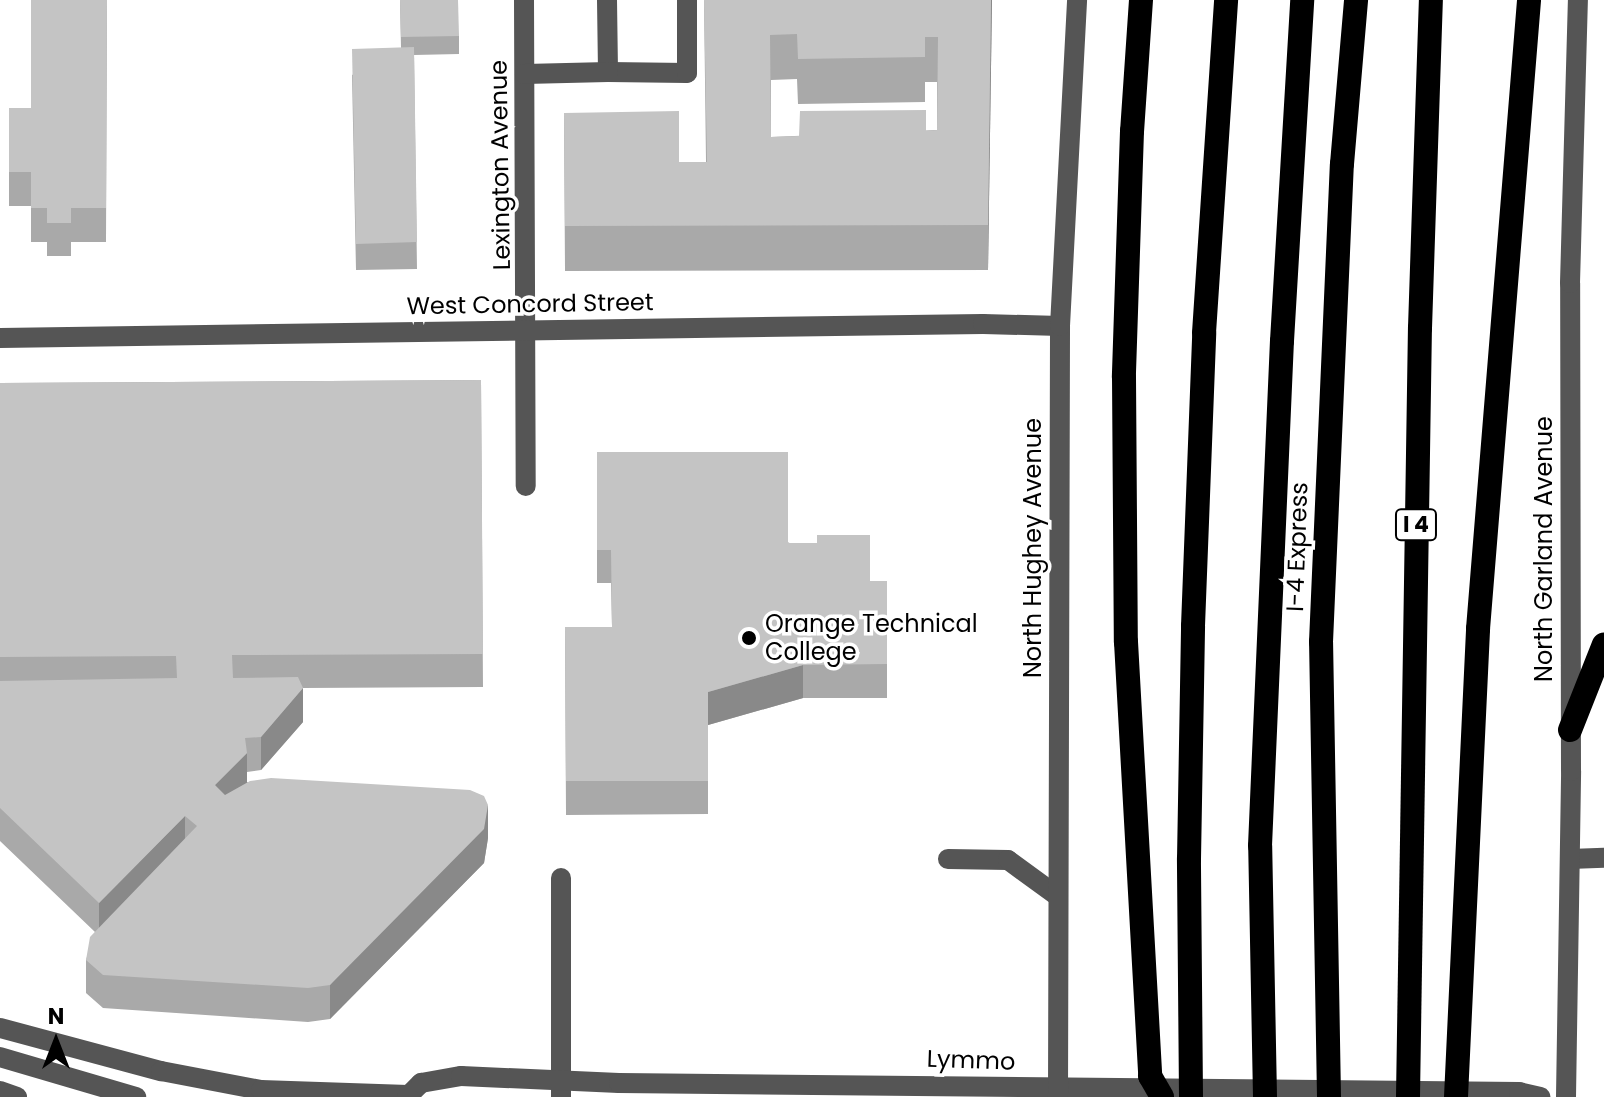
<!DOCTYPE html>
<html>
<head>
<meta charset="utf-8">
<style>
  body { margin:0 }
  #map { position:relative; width:1604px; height:1097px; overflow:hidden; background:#fff; font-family:Poppins,sans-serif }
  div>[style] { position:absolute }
  .minor>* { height:20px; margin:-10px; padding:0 10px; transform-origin:10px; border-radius:10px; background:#555 }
  .highway>* { height:24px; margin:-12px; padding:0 12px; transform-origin:12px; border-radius:12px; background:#000 }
  .wall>* { inset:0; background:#a9a9a9 }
  .shaded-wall>* { inset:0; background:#898989 }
  .building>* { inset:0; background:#c4c4c4 }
  .dots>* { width:22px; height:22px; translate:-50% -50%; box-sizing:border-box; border:4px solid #fff; border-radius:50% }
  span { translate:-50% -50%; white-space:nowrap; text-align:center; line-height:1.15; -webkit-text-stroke:7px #fff; paint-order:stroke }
  .shield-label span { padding:2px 6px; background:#fff; border:2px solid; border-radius:6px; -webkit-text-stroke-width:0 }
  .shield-label { font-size:22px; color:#000; font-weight:700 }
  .street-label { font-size:24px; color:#000 }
  .poi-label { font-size:24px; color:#000 }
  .left { translate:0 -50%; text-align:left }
  .north { position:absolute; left:16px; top:1001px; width:80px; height:80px; -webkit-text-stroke:6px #fff; paint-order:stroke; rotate:0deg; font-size:22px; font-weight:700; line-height:32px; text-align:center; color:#000 }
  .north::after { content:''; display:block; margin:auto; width:28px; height:36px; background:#000; clip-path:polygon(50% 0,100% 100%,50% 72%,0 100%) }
</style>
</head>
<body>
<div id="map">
  <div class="minor">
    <div style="left:524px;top:0;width:486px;rotate:89.8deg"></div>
    <div style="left:607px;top:0;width:72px;rotate:89.2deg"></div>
    <div style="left:608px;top:72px;width:79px;rotate:0.7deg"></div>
    <div style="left:687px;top:73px;width:73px;rotate:-90deg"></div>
    <div style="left:525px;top:74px;width:83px;rotate:-1.4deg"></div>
    <div style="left:0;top:338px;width:983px;rotate:-0.82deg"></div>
    <div style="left:983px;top:324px;width:77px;rotate:1.5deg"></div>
    <div style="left:948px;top:859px;width:60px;rotate:1deg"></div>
    <div style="left:1008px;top:860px;width:59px;rotate:36.1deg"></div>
    <div style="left:1570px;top:859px;width:34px;rotate:-2deg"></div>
    <div style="left:561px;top:878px;width:219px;rotate:90deg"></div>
    <div style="left:0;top:1028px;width:167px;rotate:15deg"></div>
    <div style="left:161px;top:1071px;width:102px;rotate:10.8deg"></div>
    <div style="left:261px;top:1090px;width:147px;rotate:1.9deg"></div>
    <div style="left:0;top:1057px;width:142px;rotate:16.4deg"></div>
    <div style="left:0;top:1091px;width:18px;rotate:19deg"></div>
    <div style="left:407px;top:1097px;width:20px;rotate:-45deg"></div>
    <div style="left:421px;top:1083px;width:41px;rotate:-9.9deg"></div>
    <div style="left:461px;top:1076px;width:158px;rotate:2.5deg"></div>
    <div style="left:619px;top:1083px;width:900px;rotate:0.57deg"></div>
    <div style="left:1519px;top:1092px;width:22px;rotate:13deg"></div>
    <div style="left:1058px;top:1097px;width:771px;rotate:-89.85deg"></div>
    <div style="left:1060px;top:326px;width:326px;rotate:-87deg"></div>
    <div style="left:1566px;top:1097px;width:326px;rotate:-89.1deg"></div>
    <div style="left:1571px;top:771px;width:488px;rotate:-90.1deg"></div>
    <div style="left:1570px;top:283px;width:283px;rotate:-88.4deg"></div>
  </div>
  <div class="highway">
    <div style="left:1141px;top:0;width:131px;rotate:93.9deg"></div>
    <div style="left:1132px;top:131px;width:246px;rotate:91.9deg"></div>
    <div style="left:1124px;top:377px;width:265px;rotate:89.6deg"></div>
    <div style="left:1126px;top:642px;width:435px;rotate:86.8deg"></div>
    <div style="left:1150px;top:1076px;width:24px;rotate:60deg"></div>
    <div style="left:1570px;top:730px;width:92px;rotate:-68.4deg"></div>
    <div style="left:1191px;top:1097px;width:238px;rotate:-90.5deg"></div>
    <div style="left:1189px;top:859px;width:233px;rotate:-89deg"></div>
    <div style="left:1193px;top:626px;width:293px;rotate:-87.8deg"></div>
    <div style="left:1204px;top:333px;width:334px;rotate:-86.2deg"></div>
    <div style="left:1265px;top:1097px;width:251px;rotate:-91.1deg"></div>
    <div style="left:1260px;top:846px;width:505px;rotate:-87.51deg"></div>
    <div style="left:1282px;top:341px;width:342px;rotate:-86.6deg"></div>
    <div style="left:1329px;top:1097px;width:455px;rotate:-91deg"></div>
    <div style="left:1321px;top:642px;width:478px;rotate:-87.5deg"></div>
    <div style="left:1342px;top:164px;width:165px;rotate:-85.1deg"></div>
    <div style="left:1408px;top:1097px;width:769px;rotate:-89.11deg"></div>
    <div style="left:1420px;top:328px;width:328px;rotate:-88.1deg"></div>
    <div style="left:1456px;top:1097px;width:469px;rotate:-87.3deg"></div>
    <div style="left:1478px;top:629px;width:631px;rotate:-85.36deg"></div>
  </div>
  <div class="wall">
    <div style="clip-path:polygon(107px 0,106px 242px,71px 242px,71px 256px,47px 256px,47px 242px,31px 242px,31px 206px,9px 206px,9px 108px,31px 108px)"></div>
    <div style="clip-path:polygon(400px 0,459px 36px,459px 54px,414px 55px,417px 269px,356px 270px,352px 75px,401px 48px)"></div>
    <div style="clip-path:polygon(evenodd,704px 0,992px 0,988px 270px,565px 271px,564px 113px,679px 162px,706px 162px,704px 0,797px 79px,798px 104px,925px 102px,925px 82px,937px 82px,937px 130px,771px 137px,771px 80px,797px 79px)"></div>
    <div style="clip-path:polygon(481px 380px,483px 687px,303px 688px,303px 722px,261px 770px,247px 772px,247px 782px,488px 838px,484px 863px,330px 1019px,308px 1022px,103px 1008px,86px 993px,86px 960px,95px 932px,0 841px,0 383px)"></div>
    <div style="clip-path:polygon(597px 452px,870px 581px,887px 581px,887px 698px,803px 698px,708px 725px,708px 814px,566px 815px,565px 627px,612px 627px,611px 583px,597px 583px)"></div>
  </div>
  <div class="shaded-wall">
    <div style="clip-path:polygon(991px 0,992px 0,988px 270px,988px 225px)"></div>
    <div style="clip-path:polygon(803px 665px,803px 698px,708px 725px,708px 692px)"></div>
    <div style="clip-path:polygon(303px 688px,303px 722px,261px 770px,261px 737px)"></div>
    <div style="clip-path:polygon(247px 753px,247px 786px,215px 819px,215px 785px)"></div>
    <div style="clip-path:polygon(488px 805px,488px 838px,484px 863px,330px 1019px,330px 985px)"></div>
    <div style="clip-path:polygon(185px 816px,185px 849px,99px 936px,99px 903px)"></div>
  </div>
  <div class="building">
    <div style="clip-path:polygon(31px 0,107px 0,106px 208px,71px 208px,71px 223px,47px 223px,47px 208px,31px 208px,31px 172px,9px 172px,9px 108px,31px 108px)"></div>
    <div style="clip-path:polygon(400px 0,458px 0,459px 36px,401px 37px)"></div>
    <div style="clip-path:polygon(evenodd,704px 0,991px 0,988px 225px,565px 226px,564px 113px,679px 111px,679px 162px,707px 162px,704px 0,797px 34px,798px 59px,925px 57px,925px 37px,938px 37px,937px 130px,926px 131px,926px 110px,800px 111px,799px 136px,771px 137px,770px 35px,797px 34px)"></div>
    <div style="clip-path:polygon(414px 47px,417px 242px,356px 244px,352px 49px)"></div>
    <div style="clip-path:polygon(481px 380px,483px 654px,232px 655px,233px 678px,298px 677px,303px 688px,261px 737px,245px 738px,247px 753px,215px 785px,225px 795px,250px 781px,271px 778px,470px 790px,484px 796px,488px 805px,484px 829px,330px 985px,308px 988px,103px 975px,86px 960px,90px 937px,197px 826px,185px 816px,99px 903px,0 808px,0 681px,177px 678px,176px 656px,0 657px,0 383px)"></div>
    <div style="clip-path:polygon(597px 452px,788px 452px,788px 543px,817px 543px,817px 535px,870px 535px,870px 581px,887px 581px,887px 664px,803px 665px,708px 692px,708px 781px,566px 781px,565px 627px,612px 627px,611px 550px,597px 550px)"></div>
  </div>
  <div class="dots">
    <div style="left:749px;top:638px;background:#000"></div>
  </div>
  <div class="shield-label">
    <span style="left:1416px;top:525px">I 4</span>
  </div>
  <div class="street-label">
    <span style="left:500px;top:165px;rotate:-91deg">Lexington Avenue</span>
    <span style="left:530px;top:304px;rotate:-1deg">West Concord Street</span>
    <span style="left:1297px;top:547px;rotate:-88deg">I-4 Express</span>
    <span style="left:1033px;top:548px;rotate:-90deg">North Hughey Avenue</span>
    <span style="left:1544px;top:549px;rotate:-90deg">North Garland Avenue</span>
    <span style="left:971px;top:1060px;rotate:2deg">Lymmo</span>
  </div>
  <div class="poi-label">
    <span class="left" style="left:765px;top:638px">Orange Technical<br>College</span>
  </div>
  <div class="north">N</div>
</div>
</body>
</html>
